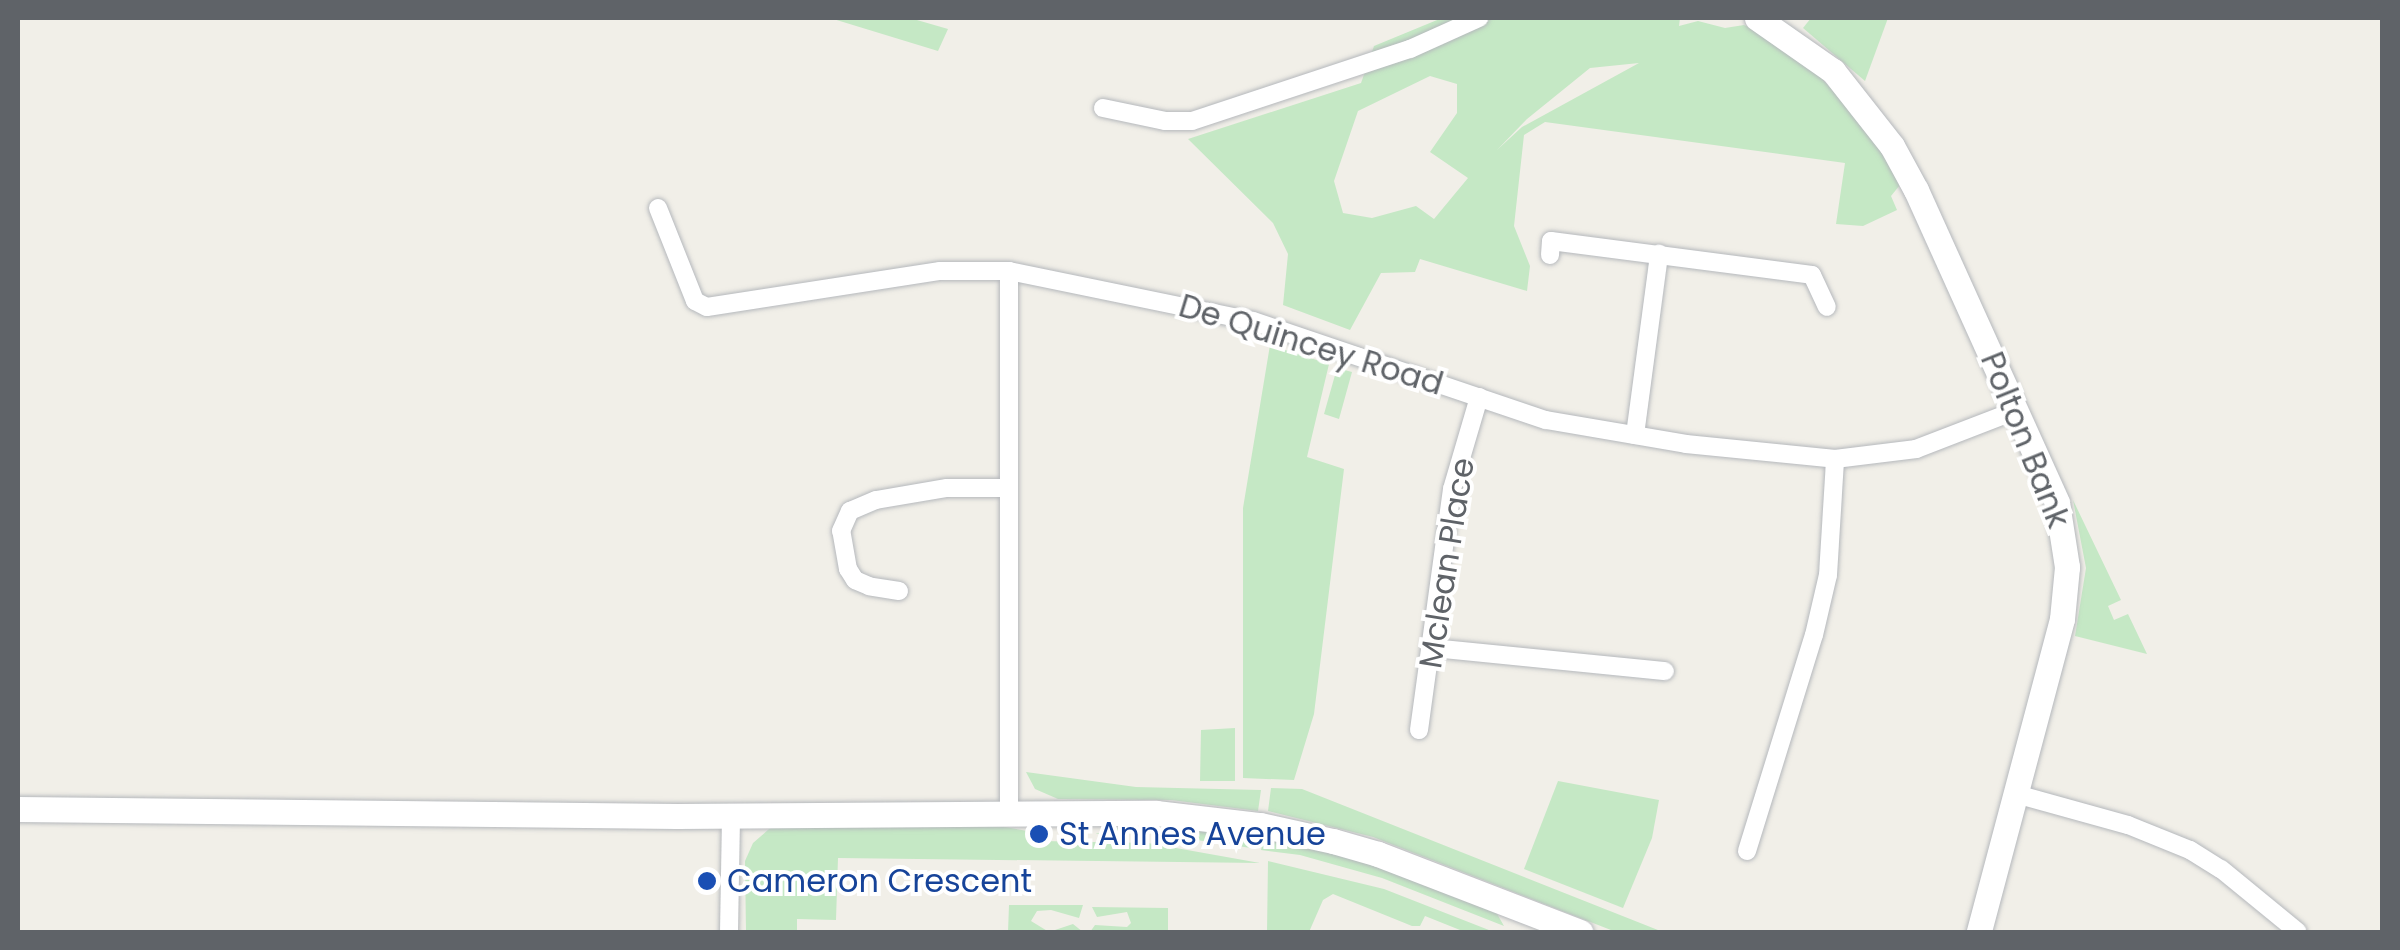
<!DOCTYPE html>
<html>
<head>
<meta charset="utf-8">
<style>
  body { margin:0 }
  #map { position:relative; width:2400px; height:950px; overflow:hidden; background:#f1efe8; font-family:Poppins,sans-serif }
  div>[style] { position:absolute }
  .green>* { inset:0; background:#c5e8c5 }
  .roads { filter:drop-shadow(0 0 2px #b5b8bc) drop-shadow(0 0 2px #b5b8bc) }
  .street>* { height:18px; margin:-9px; padding:0 9px; transform-origin:9px; border-radius:9px; background:#fff }
  .secondary>* { height:25px; margin:-12.5px; padding:0 12.5px; transform-origin:12.5px; border-radius:12.5px; background:#fff }
  .dots>* { width:28px; height:28px; translate:-50% -50%; box-sizing:border-box; border:5px solid #fff; border-radius:50% }
  span { translate:-50% -50%; white-space:nowrap; text-align:center; line-height:1.15; -webkit-text-stroke:8px #fff; paint-order:stroke }
  .street-label { font-size:32px; color:#5f6368 }
  .transit-label { font-size:32px; color:#164399 }
  .left { translate:0 -50%; text-align:left }
  .frame { position:absolute; inset:0; border:20px solid #5f6368; pointer-events:none }
</style>
</head>
<body>
<div id="map">
  <div class="green">
    <div style="clip-path:polygon(830px 18px,910px 18px,948px 29px,938px 51px)"></div>
    <div style="clip-path:polygon(evenodd,1442px 18px,1680px 18px,1679px 26px,1698px 21px,1725px 28px,1744px 25px,1773px 39px,1810px 67px,1843px 100px,1871px 135px,1900px 185px,1891px 196px,1897px 210px,1863px 226px,1836px 224px,1845px 163px,1545px 122px,1524px 135px,1514px 226px,1530px 266px,1527px 291px,1420px 259px,1415px 272px,1381px 273px,1350px 330px,1283px 305px,1288px 254px,1273px 223px,1188px 139px,1361px 83px,1374px 46px,1442px 18px,1639px 63px,1522px 127px,1497px 150px,1527px 119px,1590px 68px,1639px 63px,1442px 18px,1430px 76px,1457px 84px,1457px 113px,1430px 152px,1468px 178px,1434px 219px,1416px 206px,1372px 218px,1343px 213px,1334px 181px,1358px 111px,1430px 76px)"></div>
    <div style="clip-path:polygon(1811px 18px,1888px 18px,1865px 81px,1803px 28px)"></div>
    <div style="clip-path:polygon(1270px 345px,1329px 364px,1307px 457px,1344px 469px,1314px 714px,1294px 780px,1243px 778px,1243px 508px)"></div>
    <div style="clip-path:polygon(1337px 368px,1352px 372px,1339px 419px,1324px 414px)"></div>
    <div style="clip-path:polygon(2073px 500px,2121px 600px,2108px 606px,2114px 620px,2128px 614px,2147px 654px,2075px 636px,2086px 568px)"></div>
    <div style="clip-path:polygon(1235px 728px,1235px 781px,1200px 781px,1201px 730px)"></div>
    <div style="clip-path:polygon(1026px 772px,1136px 787px,1261px 790px,1258px 811px,1171px 800px,1058px 799px,1035px 789px)"></div>
    <div style="clip-path:polygon(1558px 781px,1659px 800px,1652px 838px,1623px 908px,1524px 869px)"></div>
    <div style="clip-path:polygon(1271px 788px,1302px 789px,1663px 932px,1616px 932px,1373px 837px,1268px 811px)"></div>
    <div style="clip-path:polygon(983px 823px,1033px 832px,1041px 841px,1148px 843px,1260px 863px,838px 858px,836px 920px,797px 919px,797px 932px,746px 932px,745px 861px,753px 843px,769px 829px,779px 825px)"></div>
    <div style="clip-path:polygon(1135px 824px,1238px 832px,1255px 836px,1251px 848px,1149px 833px,1095px 834px)"></div>
    <div style="clip-path:polygon(1264px 837px,1347px 856px,1496px 912px,1504px 926px,1382px 878px,1300px 855px,1261px 850px)"></div>
    <div style="clip-path:polygon(1268px 861px,1384px 889px,1494px 932px,1465px 932px,1425px 916px,1420px 926px,1412px 926px,1333px 894px,1323px 900px,1309px 932px,1267px 932px)"></div>
    <div style="clip-path:polygon(1009px 905px,1083px 905px,1079px 918px,1051px 910px,1037px 911px,1031px 921px,1049px 932px,1073px 924px,1083px 932px,1008px 932px)"></div>
    <div style="clip-path:polygon(1092px 907px,1168px 908px,1168px 932px,1090px 932px,1095px 925px,1127px 927px,1131px 923px,1127px 912px,1097px 917px)"></div>
  </div>
  <div class="roads">
    <div class="street">
      <div style="left:1103px;top:108px;width:63px;rotate:11.8deg"></div>
      <div style="left:1165px;top:121px;width:27px"></div>
      <div style="left:1192px;top:121px;width:230px;rotate:-18.3deg"></div>
      <div style="left:1410px;top:49px;width:76px;rotate:-24.2deg"></div>
      <div style="left:658px;top:208px;width:100px;rotate:68.3deg"></div>
      <div style="left:695px;top:301px;width:13px;rotate:27deg"></div>
      <div style="left:707px;top:307px;width:236px;rotate:-8.8deg"></div>
      <div style="left:940px;top:271px;width:69px"></div>
      <div style="left:1009px;top:271px;width:249px;rotate:11.6deg"></div>
      <div style="left:1253px;top:321px;width:309px;rotate:18.7deg"></div>
      <div style="left:1546px;top:420px;width:142px;rotate:9.7deg"></div>
      <div style="left:1686px;top:444px;width:150px;rotate:5.7deg"></div>
      <div style="left:1835px;top:459px;width:82px;rotate:-7deg"></div>
      <div style="left:1916px;top:449px;width:108px;rotate:-21.1deg"></div>
      <div style="left:1550px;top:255px;width:14px;rotate:-86deg"></div>
      <div style="left:1551px;top:241px;width:263px;rotate:7.4deg"></div>
      <div style="left:1812px;top:275px;width:35px;rotate:65deg"></div>
      <div style="left:1009px;top:271px;width:541px;rotate:90deg"></div>
      <div style="left:1635px;top:435px;width:183px;rotate:-82.4deg"></div>
      <div style="left:899px;top:591px;width:30px;rotate:-171deg"></div>
      <div style="left:869px;top:586px;width:15px;rotate:-157deg"></div>
      <div style="left:855px;top:580px;width:13px;rotate:-122deg"></div>
      <div style="left:848px;top:569px;width:39px;rotate:-100deg"></div>
      <div style="left:841px;top:531px;width:22px;rotate:-66deg"></div>
      <div style="left:850px;top:511px;width:28px;rotate:-23deg"></div>
      <div style="left:876px;top:500px;width:72px;rotate:-9.6deg"></div>
      <div style="left:947px;top:488px;width:62px"></div>
      <div style="left:1433px;top:648px;width:233px;rotate:5.7deg"></div>
      <div style="left:1419px;top:730px;width:243px;rotate:-82.2deg"></div>
      <div style="left:1452px;top:489px;width:96px;rotate:-73.6deg"></div>
      <div style="left:2016px;top:794px;width:116px;rotate:15.5deg"></div>
      <div style="left:2128px;top:825px;width:67px;rotate:22deg"></div>
      <div style="left:2190px;top:850px;width:36px;rotate:32deg"></div>
      <div style="left:2221px;top:869px;width:99px;rotate:39.3deg"></div>
      <div style="left:1747px;top:851px;width:226px;rotate:-72.8deg"></div>
      <div style="left:1814px;top:635px;width:62px;rotate:-76.9deg"></div>
      <div style="left:1828px;top:575px;width:116px;rotate:-86.5deg"></div>
      <div style="left:729px;top:932px;width:119px;rotate:-89deg"></div>
    </div>
    <div class="secondary">
      <div style="left:1757px;top:18px;width:93px;rotate:34.9deg"></div>
      <div style="left:1833px;top:71px;width:95px;rotate:51.8deg"></div>
      <div style="left:1892px;top:146px;width:50px;rotate:61.4deg"></div>
      <div style="left:1916px;top:190px;width:343px;rotate:65.7deg"></div>
      <div style="left:2057px;top:503px;width:65px;rotate:81.1deg"></div>
      <div style="left:2067px;top:567px;width:52px;rotate:95.5deg"></div>
      <div style="left:2062px;top:619px;width:324px;rotate:104.9deg"></div>
      <div style="left:18px;top:809px;width:659px;rotate:0.61deg"></div>
      <div style="left:677px;top:816px;width:479px;rotate:-0.4deg"></div>
      <div style="left:1156px;top:813px;width:105px;rotate:6.6deg"></div>
      <div style="left:1260px;top:825px;width:75px;rotate:12.4deg"></div>
      <div style="left:1333px;top:841px;width:47px;rotate:16.1deg"></div>
      <div style="left:1378px;top:854px;width:217px;rotate:21.1deg"></div>
    </div>
  </div>
  <div class="dots">
    <div style="left:1039px;top:834px;background:#1a4fb4"></div>
    <div style="left:707px;top:881px;background:#1a4fb4"></div>
  </div>
  <div class="street-label">
    <span style="left:1311px;top:345px;rotate:17deg">De Quincey Road</span>
    <span style="left:2025px;top:440px;rotate:68deg">Polton Bank</span>
    <span style="left:1447px;top:563px;rotate:-81deg">Mclean Place</span>
  </div>
  <div class="transit-label">
    <span class="left" style="left:1059px;top:834px">St Annes Avenue</span>
    <span class="left" style="left:727px;top:881px">Cameron Crescent</span>
  </div>
  <div class="frame"></div>
</div>
</body>
</html>
